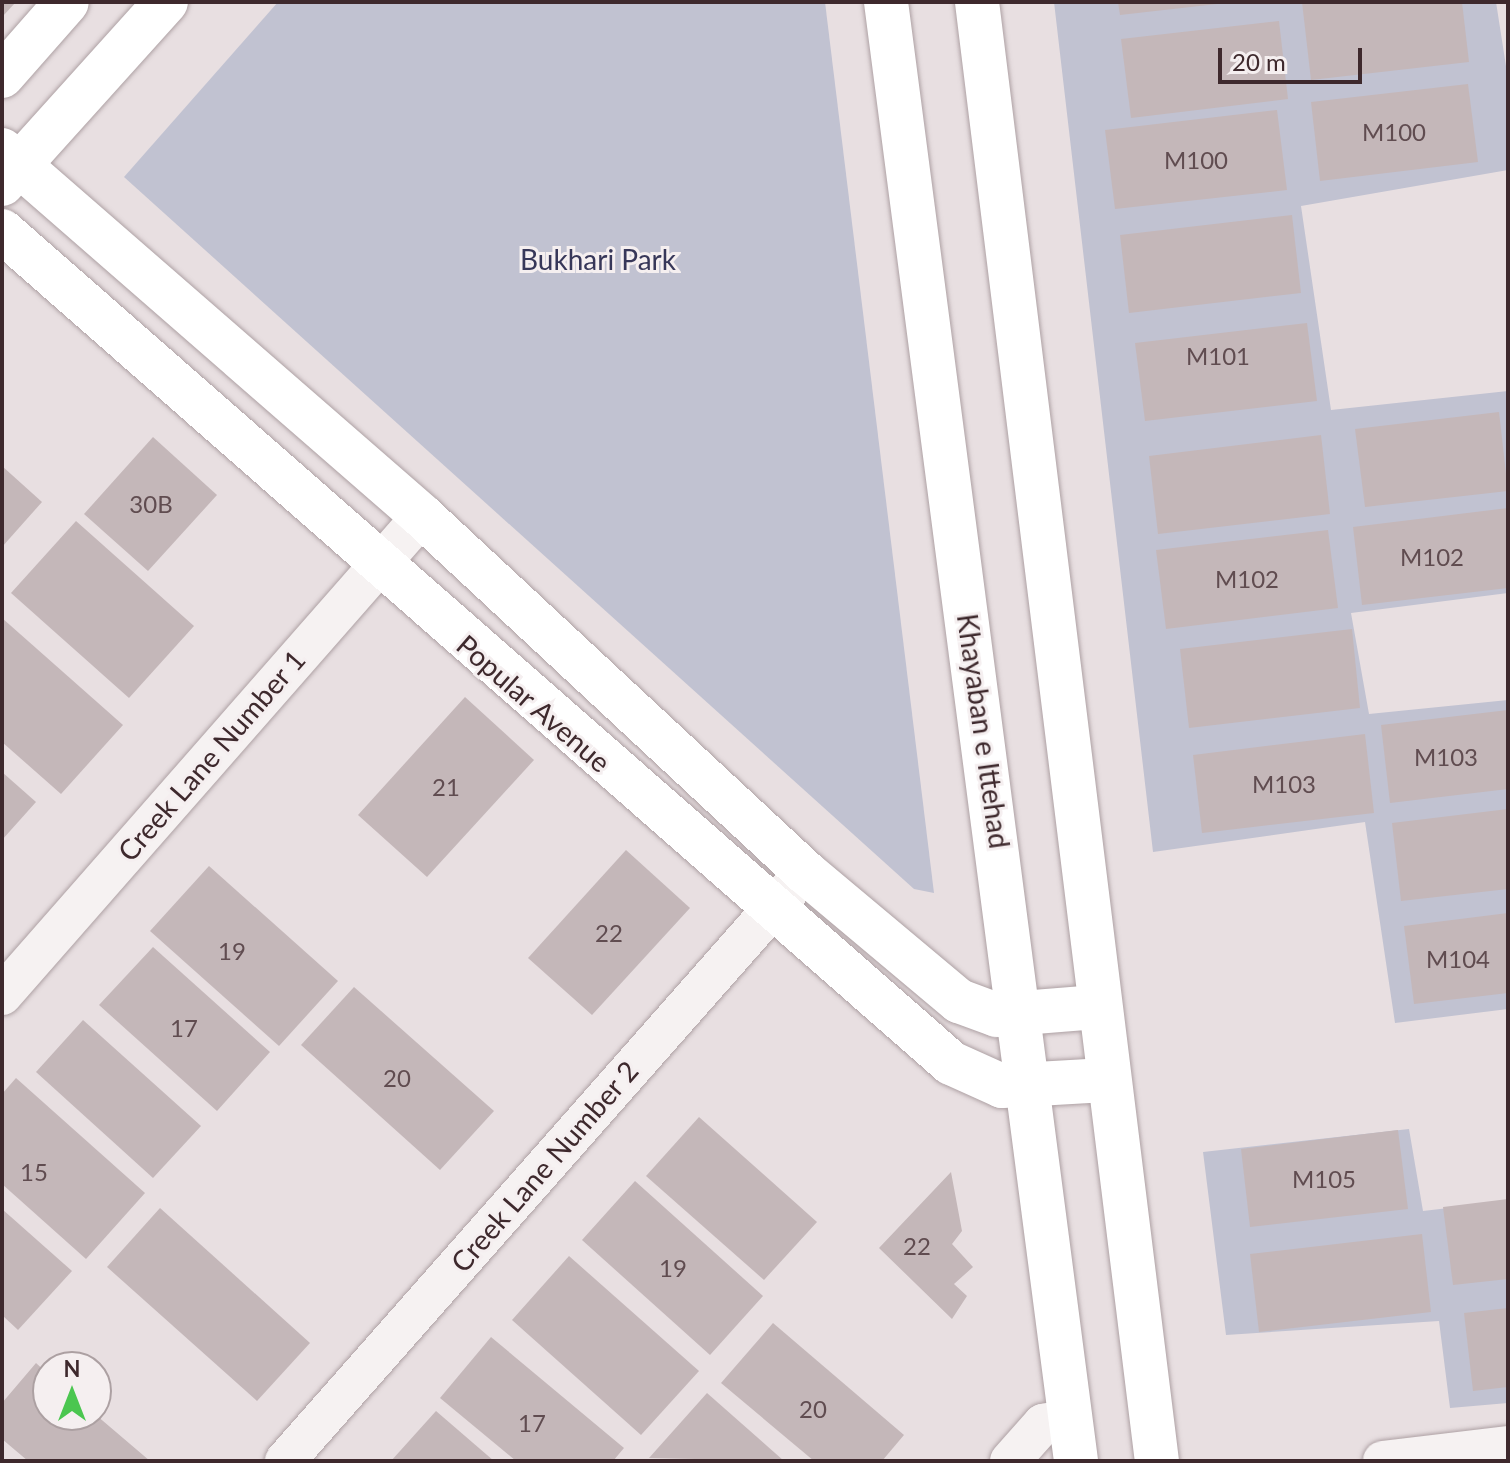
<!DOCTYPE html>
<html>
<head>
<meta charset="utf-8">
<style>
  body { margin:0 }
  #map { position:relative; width:1510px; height:1463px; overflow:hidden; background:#e8dfe1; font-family:Lato,sans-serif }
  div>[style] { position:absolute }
  .green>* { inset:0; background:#c1c2d1 }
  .building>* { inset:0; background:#c4b7b9 }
  .roads { filter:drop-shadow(0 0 2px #aea1a4) drop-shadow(0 0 2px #aea1a4) }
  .street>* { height:40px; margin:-20px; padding:0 20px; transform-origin:20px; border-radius:20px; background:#f6f2f2 }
  .secondary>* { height:44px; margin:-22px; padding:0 22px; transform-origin:22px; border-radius:22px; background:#fff }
  .primary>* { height:44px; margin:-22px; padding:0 22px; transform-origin:22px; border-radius:22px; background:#fff }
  span { translate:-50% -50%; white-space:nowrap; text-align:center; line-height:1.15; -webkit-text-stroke:6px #f5eff0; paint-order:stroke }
  .number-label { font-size:24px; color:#604c50 }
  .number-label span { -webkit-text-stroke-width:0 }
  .park-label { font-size:28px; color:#373759 }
  .street-label { font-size:28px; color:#3e292d }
  .frame { position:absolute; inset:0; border:4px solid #3e292d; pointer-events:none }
  .north { position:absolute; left:32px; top:1351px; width:80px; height:80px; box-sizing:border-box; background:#f5eff0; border:2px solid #aca0a2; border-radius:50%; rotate:0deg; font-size:22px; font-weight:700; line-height:32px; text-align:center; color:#3e292d }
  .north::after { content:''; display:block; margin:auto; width:28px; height:36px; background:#4bc650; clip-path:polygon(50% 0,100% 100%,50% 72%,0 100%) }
  .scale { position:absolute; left:1218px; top:48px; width:144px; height:36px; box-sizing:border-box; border:4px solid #3e292d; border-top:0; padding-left:10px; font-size:24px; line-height:28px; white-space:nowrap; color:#3e292d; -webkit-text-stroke:6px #f5eff0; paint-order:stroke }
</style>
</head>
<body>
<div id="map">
  <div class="green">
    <div style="clip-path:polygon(278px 2px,825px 2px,934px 893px,914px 889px,124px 177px)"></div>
    <div style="clip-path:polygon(1054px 2px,1496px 2px,1508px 79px,1508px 170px,1301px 206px,1331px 410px,1508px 391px,1508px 593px,1351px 613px,1369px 714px,1508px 700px,1508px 1009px,1395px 1023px,1365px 822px,1153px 852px)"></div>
    <div style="clip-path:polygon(1409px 1129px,1423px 1211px,1508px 1201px,1508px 1403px,1450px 1408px,1439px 1321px,1226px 1335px,1203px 1152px)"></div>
  </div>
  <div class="building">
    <div style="clip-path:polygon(2px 2px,16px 2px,2px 17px)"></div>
    <div style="clip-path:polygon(1118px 2px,1217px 2px,1217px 4px,1120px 15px)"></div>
    <div style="clip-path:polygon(1302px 2px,1462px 2px,1469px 62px,1311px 80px)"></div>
    <div style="clip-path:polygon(1279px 21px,1288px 99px,1131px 118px,1121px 39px)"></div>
    <div style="clip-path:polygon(1468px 84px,1478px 162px,1320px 181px,1311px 102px)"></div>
    <div style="clip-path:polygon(1277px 110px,1287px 190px,1115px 209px,1105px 130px)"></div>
    <div style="clip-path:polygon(1292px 215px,1301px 293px,1129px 313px,1120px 235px)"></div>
    <div style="clip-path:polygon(1307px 323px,1317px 401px,1145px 421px,1135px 343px)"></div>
    <div style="clip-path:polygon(1499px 412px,1508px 491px,1365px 507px,1355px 429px)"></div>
    <div style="clip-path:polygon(1321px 435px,1330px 514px,1158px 534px,1149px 456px)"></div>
    <div style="clip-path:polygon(153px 437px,217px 495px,148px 571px,84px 514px)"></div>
    <div style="clip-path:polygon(2px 466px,42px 502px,2px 547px)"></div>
    <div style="clip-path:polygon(1508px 508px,1508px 588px,1362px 605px,1353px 527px)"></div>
    <div style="clip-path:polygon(76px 521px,194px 626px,129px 698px,11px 593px)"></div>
    <div style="clip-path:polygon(1328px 530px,1338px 608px,1166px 629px,1156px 550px)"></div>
    <div style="clip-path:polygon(2px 618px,123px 725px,61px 794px,2px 742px)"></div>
    <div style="clip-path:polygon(1352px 629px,1360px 708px,1189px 728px,1180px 649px)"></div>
    <div style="clip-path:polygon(465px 697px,534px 760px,427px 877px,358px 815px)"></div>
    <div style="clip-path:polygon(1508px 710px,1508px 789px,1390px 803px,1381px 725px)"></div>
    <div style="clip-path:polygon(1365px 734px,1374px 813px,1202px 833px,1193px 755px)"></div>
    <div style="clip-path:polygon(2px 772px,36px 802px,2px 840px)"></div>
    <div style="clip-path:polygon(1508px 809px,1508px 889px,1401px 901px,1392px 823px)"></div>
    <div style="clip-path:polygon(626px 850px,690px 908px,592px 1015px,528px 958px)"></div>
    <div style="clip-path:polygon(209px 866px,338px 981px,279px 1046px,150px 931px)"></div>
    <div style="clip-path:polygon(1508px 913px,1508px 993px,1414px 1004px,1404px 926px)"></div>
    <div style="clip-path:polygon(153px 947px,270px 1052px,217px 1111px,99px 1005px)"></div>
    <div style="clip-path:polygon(354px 987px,494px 1111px,440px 1170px,301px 1045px)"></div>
    <div style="clip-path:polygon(83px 1020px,201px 1126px,153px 1178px,36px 1072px)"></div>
    <div style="clip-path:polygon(16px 1078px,145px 1193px,86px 1259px,2px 1184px,2px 1094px)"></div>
    <div style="clip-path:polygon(699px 1117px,817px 1222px,764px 1280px,646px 1176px)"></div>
    <div style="clip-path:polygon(1398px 1130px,1408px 1209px,1250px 1227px,1241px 1149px)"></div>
    <div style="clip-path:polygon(951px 1172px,962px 1231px,952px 1244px,973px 1267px,954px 1284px,967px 1296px,952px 1319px,879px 1248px)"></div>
    <div style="clip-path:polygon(635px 1181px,763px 1296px,710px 1355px,582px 1240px)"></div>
    <div style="clip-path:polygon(1508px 1199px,1508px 1279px,1453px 1285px,1443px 1207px)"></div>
    <div style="clip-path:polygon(160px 1208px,310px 1343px,257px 1401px,107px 1267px)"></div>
    <div style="clip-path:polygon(2px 1209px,72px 1271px,18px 1330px,2px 1315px)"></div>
    <div style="clip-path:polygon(1422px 1234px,1431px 1312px,1259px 1332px,1250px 1254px)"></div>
    <div style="clip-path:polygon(569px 1256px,699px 1371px,641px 1435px,512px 1320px)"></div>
    <div style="clip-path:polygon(1508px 1308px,1508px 1387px,1473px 1391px,1464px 1313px)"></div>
    <div style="clip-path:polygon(773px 1323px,904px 1435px,882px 1461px,814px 1461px,721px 1383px)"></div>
    <div style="clip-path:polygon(491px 1337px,624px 1448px,613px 1461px,516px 1461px,440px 1398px)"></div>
    <div style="clip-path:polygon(36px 1363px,48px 1374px,48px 1415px,96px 1415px,150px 1461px,28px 1461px,2px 1439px,2px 1403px)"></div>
    <div style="clip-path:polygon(707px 1393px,784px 1461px,649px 1458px)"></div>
    <div style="clip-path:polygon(436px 1411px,494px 1461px,391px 1461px)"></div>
  </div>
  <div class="roads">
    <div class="street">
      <div style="left:2px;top:995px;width:637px;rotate:-48.75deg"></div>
      <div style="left:285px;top:1461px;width:772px;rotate:-48.57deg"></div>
      <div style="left:1010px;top:1461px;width:50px;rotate:-48.3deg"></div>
      <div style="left:1043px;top:1424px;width:29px;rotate:-12deg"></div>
      <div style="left:1383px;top:1461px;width:126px;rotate:-6.8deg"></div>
    </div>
    <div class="secondary">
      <div style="left:2px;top:76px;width:98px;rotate:-48.7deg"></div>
      <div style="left:2px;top:150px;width:557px;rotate:41.07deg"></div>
      <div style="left:422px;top:516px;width:523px;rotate:42.91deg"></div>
      <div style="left:805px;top:872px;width:201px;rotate:40deg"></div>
      <div style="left:959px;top:1001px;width:40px;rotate:20.2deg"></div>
      <div style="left:997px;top:1015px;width:100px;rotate:-4.6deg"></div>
      <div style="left:2px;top:184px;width:245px;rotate:-48deg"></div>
      <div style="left:2px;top:231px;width:1262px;rotate:41.24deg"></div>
      <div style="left:951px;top:1063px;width:56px;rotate:24.3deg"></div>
      <div style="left:1002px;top:1086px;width:104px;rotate:-3.3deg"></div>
    </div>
    <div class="primary">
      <div style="left:886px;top:2px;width:1471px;rotate:82.58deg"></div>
      <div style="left:977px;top:2px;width:1470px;rotate:82.97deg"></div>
    </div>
  </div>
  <div class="number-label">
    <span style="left:1394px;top:132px">M100</span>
    <span style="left:1196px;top:160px">M100</span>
    <span style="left:1218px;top:356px">M101</span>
    <span style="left:151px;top:504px">30B</span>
    <span style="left:1432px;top:557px">M102</span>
    <span style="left:1247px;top:579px">M102</span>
    <span style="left:1446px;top:757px">M103</span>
    <span style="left:1284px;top:784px">M103</span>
    <span style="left:446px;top:787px">21</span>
    <span style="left:609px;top:933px">22</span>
    <span style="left:232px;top:951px">19</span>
    <span style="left:1458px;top:959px">M104</span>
    <span style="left:184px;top:1028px">17</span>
    <span style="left:397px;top:1078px">20</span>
    <span style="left:34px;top:1172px">15</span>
    <span style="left:1324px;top:1179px">M105</span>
    <span style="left:917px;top:1246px">22</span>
    <span style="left:673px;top:1268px">19</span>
    <span style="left:813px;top:1409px">20</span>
    <span style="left:532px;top:1423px">17</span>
  </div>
  <div class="park-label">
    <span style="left:598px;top:259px">Bukhari Park</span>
  </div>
  <div class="street-label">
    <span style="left:534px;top:703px;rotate:41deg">Popular Avenue</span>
    <span style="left:984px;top:731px;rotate:82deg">Khayaban e Ittehad</span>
    <span style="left:211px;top:755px;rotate:-49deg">Creek Lane Number 1</span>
    <span style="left:544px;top:1166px;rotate:-49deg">Creek Lane Number 2</span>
  </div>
  <div class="frame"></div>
  <div class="north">N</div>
  <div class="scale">20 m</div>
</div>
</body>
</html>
